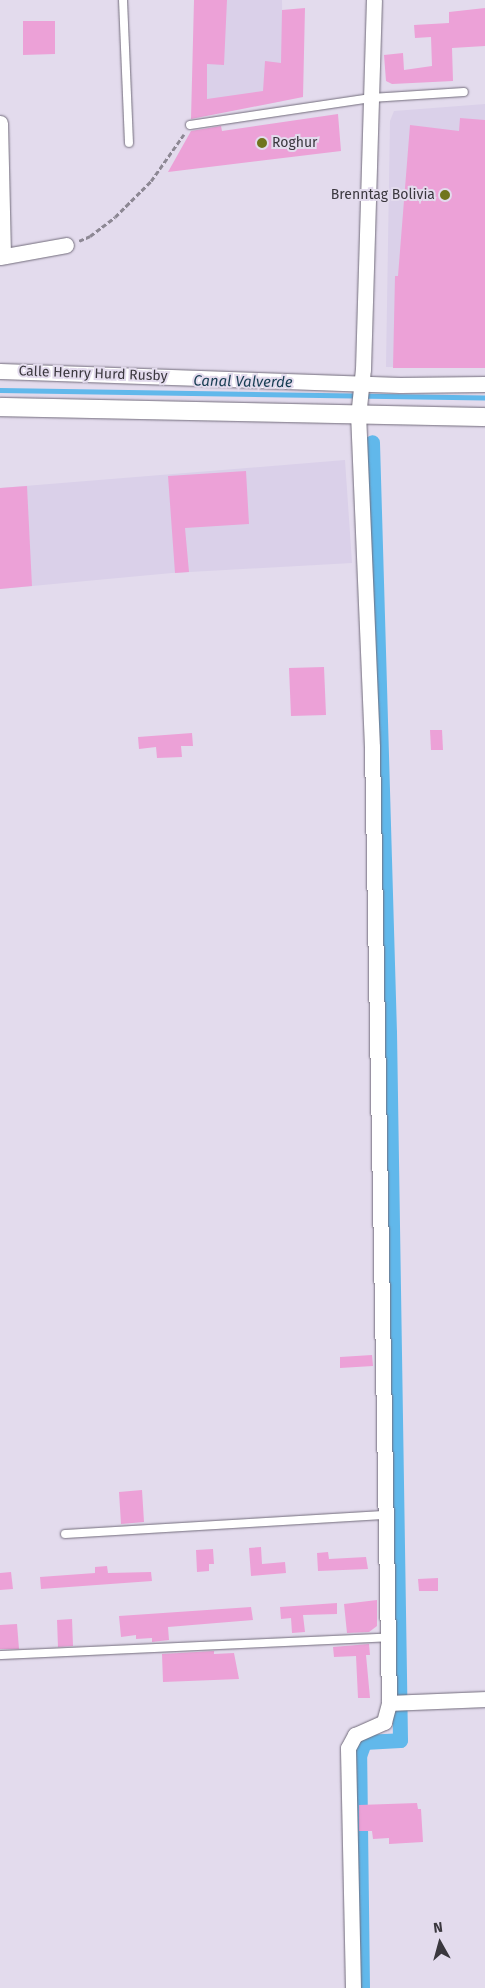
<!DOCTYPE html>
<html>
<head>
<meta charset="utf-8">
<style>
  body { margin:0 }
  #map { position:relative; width:485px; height:1988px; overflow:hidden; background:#e3dbed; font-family:"Fira Sans",sans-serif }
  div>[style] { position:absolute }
  .built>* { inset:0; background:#dad0e9 }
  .stream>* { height:4.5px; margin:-2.25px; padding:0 2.25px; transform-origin:2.25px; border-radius:2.25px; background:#61b8eb }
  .canal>* { height:15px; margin:-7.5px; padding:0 7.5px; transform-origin:7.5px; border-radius:7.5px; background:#61b8eb }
  .building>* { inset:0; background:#eca1d7 }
  .path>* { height:2.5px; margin-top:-1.25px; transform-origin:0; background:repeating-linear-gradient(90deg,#8d8894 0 5px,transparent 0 7.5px) }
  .roads { filter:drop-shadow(0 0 1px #726c7b) drop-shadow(0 0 1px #726c7b) }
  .service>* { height:8px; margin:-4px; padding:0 4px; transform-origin:4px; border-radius:4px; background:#fff }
  .minor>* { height:15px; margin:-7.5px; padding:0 7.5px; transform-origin:7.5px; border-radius:7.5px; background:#fff }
  .tertiary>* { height:18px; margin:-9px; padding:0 9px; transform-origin:9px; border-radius:9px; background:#fff }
  .dots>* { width:14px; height:14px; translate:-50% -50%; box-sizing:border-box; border:2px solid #e3dbed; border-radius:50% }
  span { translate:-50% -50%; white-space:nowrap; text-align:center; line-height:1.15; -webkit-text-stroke:4px #e3dbed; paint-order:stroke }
  .poi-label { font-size:14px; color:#3a373e }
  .left { translate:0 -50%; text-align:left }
  .right { translate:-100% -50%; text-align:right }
  .street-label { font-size:14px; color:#3a373e }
  .water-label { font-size:15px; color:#193e54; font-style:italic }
  .north { position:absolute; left:415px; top:1918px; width:50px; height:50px; -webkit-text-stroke:4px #e3dbed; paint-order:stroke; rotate:353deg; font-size:14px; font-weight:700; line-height:20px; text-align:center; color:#3a373e }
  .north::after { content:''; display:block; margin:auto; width:18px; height:22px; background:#3a373e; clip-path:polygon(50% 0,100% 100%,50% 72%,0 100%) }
</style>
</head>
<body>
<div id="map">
  <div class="built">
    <div style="clip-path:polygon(195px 0,282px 0,283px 101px,192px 116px)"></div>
    <div style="clip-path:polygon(485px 104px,485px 368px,386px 367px,390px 121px,394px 111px)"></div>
    <div style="clip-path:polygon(345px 460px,352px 563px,172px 573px,0 589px,0 488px)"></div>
  </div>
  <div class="stream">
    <div style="left:0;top:390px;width:485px;rotate:0.9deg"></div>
  </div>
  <div class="canal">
    <div style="left:362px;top:1988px;width:232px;rotate:-90.7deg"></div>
    <div style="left:359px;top:1756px;width:15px;rotate:-70deg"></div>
    <div style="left:364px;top:1742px;width:36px;rotate:-3deg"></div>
    <div style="left:400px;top:1740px;width:707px;rotate:-90.89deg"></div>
    <div style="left:389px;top:1033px;width:591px;rotate:-91.65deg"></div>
  </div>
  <div class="building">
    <div style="clip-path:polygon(194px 0,227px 0,224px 65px,207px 64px,207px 99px,263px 91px,265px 61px,281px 63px,282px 10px,305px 8px,303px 97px,191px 119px)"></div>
    <div style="clip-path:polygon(485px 8px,485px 46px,452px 48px,453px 81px,392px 84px,386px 81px,384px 55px,403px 53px,404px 70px,432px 66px,431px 37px,415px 38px,414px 25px,449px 23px,449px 12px)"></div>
    <div style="clip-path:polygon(23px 21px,55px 21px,55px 54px,23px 55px)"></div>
    <div style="clip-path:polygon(338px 114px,341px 151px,168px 172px,191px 131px,221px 126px,222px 131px)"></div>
    <div style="clip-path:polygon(460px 118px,485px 120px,485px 368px,393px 368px,395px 276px,398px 276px,410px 125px,459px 131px)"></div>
    <div style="clip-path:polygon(246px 471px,249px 524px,185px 528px,189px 572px,175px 573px,168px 476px)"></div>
    <div style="clip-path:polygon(27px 486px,32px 586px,0 589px,0 488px)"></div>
    <div style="clip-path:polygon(324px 667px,326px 715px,291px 716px,289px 668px)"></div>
    <div style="clip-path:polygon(430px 730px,442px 730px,443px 750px,431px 750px)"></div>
    <div style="clip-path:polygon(192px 733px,193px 746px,181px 746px,182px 757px,157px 758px,156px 747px,139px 749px,138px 737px)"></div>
    <div style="clip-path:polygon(372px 1355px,373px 1366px,340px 1368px,340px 1357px)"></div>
    <div style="clip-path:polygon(142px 1490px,144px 1522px,121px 1524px,119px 1492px)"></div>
    <div style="clip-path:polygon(261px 1547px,262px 1564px,285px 1562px,286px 1573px,251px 1576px,249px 1548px)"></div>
    <div style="clip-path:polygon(213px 1549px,214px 1564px,209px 1564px,209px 1571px,197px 1572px,196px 1550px)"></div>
    <div style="clip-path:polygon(328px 1552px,329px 1559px,366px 1557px,368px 1569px,318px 1571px,317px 1553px)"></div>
    <div style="clip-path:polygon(107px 1566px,108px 1573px,151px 1572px,152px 1581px,41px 1589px,40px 1577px,95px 1573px,95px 1567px)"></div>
    <div style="clip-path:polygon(11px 1572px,13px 1589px,0 1590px,0 1573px)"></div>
    <div style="clip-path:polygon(438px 1578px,438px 1591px,419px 1591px,418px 1579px)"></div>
    <div style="clip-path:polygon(377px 1600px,377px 1626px,369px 1632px,347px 1633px,344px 1604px)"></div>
    <div style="clip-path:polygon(337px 1603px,337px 1614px,303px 1615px,305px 1632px,292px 1633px,291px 1618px,281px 1619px,280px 1607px)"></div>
    <div style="clip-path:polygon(251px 1607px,253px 1620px,168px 1627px,169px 1640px,152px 1642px,152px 1638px,136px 1639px,136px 1635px,121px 1637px,119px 1616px)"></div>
    <div style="clip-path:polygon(72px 1619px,73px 1646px,58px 1647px,57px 1620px)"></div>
    <div style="clip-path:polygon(17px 1624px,19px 1649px,0 1649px,0 1625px)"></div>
    <div style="clip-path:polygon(369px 1644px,370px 1655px,366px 1655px,370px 1698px,358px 1698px,356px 1656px,334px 1657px,333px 1647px)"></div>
    <div style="clip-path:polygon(214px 1651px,214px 1654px,234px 1653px,239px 1679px,163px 1682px,162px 1654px)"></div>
    <div style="clip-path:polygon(417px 1803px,418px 1809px,421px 1809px,423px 1842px,389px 1844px,389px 1838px,373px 1839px,372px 1831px,359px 1831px,359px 1805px)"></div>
  </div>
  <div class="path">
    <div style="left:79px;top:241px;width:12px;rotate:-24deg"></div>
    <div style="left:90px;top:236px;width:31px;rotate:-37deg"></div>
    <div style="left:115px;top:217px;width:51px;rotate:-45deg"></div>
    <div style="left:151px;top:181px;width:57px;rotate:-54.9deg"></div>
  </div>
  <div class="roads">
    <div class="service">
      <div style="left:123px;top:0;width:143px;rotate:87.6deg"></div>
      <div style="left:190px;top:125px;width:183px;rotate:-8.5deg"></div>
      <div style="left:371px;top:98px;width:93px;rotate:-3.7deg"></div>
      <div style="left:65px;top:1534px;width:323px;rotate:-3.4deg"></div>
      <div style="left:0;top:1655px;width:390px;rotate:-2.6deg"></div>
    </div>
    <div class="minor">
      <div style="left:0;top:123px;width:132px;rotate:88.7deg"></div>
      <div style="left:0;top:257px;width:67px;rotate:-10.3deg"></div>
      <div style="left:0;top:371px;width:400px;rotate:2deg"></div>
      <div style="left:400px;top:385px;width:85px;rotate:-0.7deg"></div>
      <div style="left:389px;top:1703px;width:96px;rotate:-2.4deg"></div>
      <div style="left:353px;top:1988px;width:240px;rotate:-91.2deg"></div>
      <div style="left:348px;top:1748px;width:15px;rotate:-62deg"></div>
      <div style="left:355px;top:1735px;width:32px;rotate:-24deg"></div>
      <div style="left:384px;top:1722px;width:20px;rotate:-75deg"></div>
      <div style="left:389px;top:1703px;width:956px;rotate:-91.02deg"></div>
      <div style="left:372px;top:747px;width:330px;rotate:-92.4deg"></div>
      <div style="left:358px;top:417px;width:48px;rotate:-84.1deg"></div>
      <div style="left:363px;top:369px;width:369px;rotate:-88.3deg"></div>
    </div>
    <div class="tertiary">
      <div style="left:0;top:407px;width:485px;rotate:1.2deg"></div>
    </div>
  </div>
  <div class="dots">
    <div style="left:262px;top:143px;background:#70751d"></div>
    <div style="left:445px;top:195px;background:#70751d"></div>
  </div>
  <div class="poi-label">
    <span class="left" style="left:272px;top:143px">Roghur</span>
    <span class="right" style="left:435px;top:195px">Brenntag Bolivia</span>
  </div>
  <div class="street-label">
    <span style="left:93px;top:374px;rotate:2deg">Calle Henry Hurd Rusby</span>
  </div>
  <div class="water-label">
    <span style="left:243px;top:382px;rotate:1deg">Canal Valverde</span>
  </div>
  <div class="north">N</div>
</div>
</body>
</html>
